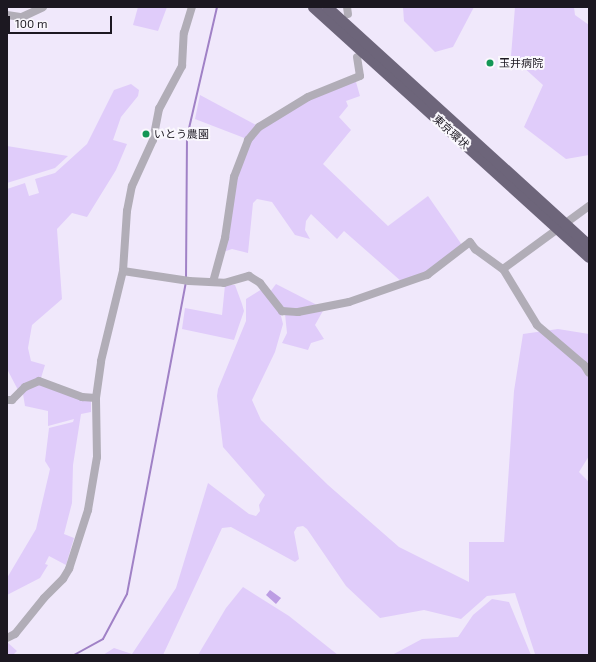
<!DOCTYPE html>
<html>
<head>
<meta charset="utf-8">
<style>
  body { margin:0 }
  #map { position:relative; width:596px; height:662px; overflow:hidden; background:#f0e8fb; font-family:"Exo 2","Noto Sans JP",sans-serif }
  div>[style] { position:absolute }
  .green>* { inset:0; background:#e0ccfa }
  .stream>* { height:2px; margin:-1px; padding:0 1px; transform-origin:1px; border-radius:1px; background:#a081c6 }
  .building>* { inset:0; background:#bc9de3 }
  .minor>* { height:8px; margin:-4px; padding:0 4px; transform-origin:4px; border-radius:4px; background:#b1adb7 }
  .highway>* { height:11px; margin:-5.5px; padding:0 5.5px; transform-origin:5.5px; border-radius:5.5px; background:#6d657a }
  .dots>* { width:11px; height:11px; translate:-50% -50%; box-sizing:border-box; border:2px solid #faf8fd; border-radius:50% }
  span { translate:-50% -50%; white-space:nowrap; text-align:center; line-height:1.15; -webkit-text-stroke:4px #faf8fd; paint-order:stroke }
  .poi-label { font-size:11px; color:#1c1821 }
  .left { translate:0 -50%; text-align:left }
  .street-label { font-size:11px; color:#1c1821 }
  .frame { position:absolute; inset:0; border:8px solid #1c1821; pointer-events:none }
  .scale { position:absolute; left:8px; top:16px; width:104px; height:18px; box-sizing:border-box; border:2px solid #1c1821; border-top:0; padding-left:5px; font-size:12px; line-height:14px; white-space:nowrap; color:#1c1821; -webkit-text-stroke:3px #faf8fd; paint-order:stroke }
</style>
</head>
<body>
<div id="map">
  <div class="green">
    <div style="clip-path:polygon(138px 7px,167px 7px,158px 31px,133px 25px)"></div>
    <div style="clip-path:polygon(403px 7px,474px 7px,453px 47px,435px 52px,404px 21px)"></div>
    <div style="clip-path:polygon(515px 7px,574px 7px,575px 15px,589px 25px,589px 155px,566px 159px,524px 127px,543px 85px,511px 56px)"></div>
    <div style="clip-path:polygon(353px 80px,356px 82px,360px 96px,346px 101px,348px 106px,339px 117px,351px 130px,323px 164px,388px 226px,428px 196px,462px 245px,426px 273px,402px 282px,344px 231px,337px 239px,311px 214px,306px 221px,305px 230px,310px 239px,295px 235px,272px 202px,257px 199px,253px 203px,248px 253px,232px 249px,223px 252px,236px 177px,250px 141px,260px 128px,306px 101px)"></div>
    <div style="clip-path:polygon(131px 84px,139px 90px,138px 96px,121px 117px,113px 140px,127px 144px,116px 170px,87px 217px,72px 213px,57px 229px,62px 299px,32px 325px,28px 348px,31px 361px,45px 365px,41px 378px,18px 390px,7px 369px,7px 189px,25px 183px,29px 196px,39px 193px,35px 179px,55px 173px,87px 144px,114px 90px)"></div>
    <div style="clip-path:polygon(200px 95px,258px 126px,247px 139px,195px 119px)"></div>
    <div style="clip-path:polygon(7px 146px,68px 156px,55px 168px,7px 183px)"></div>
    <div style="clip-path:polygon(276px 284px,319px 306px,297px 310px,283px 308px,270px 292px)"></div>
    <div style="clip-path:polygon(225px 285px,235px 285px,242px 304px,244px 311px,234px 340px,182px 329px,185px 308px,222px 315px)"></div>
    <div style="clip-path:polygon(262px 289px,280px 312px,283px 324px,275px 352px,252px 400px,261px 420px,328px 485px,399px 547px,469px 582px,469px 542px,504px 542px,514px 391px,523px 334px,558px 329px,589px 334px,589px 456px,579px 472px,589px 482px,589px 655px,535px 654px,515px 593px,487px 596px,461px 619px,424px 610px,380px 618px,346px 586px,307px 529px,303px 526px,297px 527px,294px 532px,299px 559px,295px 562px,231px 527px,222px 528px,163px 655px,103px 655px,114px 648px,132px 654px,176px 588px,208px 483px,249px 514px,256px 516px,260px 511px,259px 505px,265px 495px,223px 447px,217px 396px,218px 389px,246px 321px,246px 299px)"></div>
    <div style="clip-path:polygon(324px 309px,315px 325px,324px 339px,311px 343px,308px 350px,282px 343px,287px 333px,285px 314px)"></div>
    <div style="clip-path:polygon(40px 384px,91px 401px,91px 412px,81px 414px,73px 465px,72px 503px,64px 534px,74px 538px,66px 565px,49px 556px,45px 564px,48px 565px,40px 578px,7px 595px,7px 578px,36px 529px,50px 469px,45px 461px,49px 428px,73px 422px,74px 419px,48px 426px,48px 411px,25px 406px,23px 394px,27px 389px)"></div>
    <div style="clip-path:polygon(243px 587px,289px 616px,338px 655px,198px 655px,226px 608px)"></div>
    <div style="clip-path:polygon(492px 599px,509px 602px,531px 655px,392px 655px,422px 639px,458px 637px,473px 615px)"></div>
    <div style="clip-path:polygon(7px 642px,17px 651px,13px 655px,7px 655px)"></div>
  </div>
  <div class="stream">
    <div style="left:186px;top:279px;width:142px;rotate:-89.6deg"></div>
    <div style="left:187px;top:137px;width:133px;rotate:-77deg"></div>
    <div style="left:74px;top:655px;width:33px;rotate:-29deg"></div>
    <div style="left:103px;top:639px;width:51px;rotate:-61.9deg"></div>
    <div style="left:127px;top:594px;width:317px;rotate:-79.3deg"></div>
  </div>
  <div class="building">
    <div style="clip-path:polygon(270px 590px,281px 598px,276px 604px,266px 595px)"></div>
  </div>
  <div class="minor">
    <div style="left:347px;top:7px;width:7px;rotate:82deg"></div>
    <div style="left:7px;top:15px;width:15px;rotate:8deg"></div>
    <div style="left:22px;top:17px;width:23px;rotate:-25deg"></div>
    <div style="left:503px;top:269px;width:66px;rotate:58.7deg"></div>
    <div style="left:537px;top:325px;width:62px;rotate:40.4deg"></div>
    <div style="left:584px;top:365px;width:9px;rotate:58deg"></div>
    <div style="left:123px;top:271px;width:67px;rotate:8.6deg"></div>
    <div style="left:189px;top:281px;width:35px;rotate:3deg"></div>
    <div style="left:224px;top:283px;width:26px;rotate:-16deg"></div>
    <div style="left:249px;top:276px;width:13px;rotate:32deg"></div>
    <div style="left:260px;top:283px;width:36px;rotate:52deg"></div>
    <div style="left:282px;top:311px;width:16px;rotate:4deg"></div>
    <div style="left:298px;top:312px;width:52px;rotate:-11.1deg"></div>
    <div style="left:349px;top:302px;width:83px;rotate:-19.1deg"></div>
    <div style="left:427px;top:275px;width:54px;rotate:-37.5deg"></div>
    <div style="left:470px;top:242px;width:9px;rotate:54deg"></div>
    <div style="left:475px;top:249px;width:34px;rotate:36deg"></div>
    <div style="left:503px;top:269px;width:107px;rotate:-36.2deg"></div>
    <div style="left:213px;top:282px;width:46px;rotate:-74.7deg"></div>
    <div style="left:225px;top:238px;width:62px;rotate:-81.6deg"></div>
    <div style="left:234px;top:177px;width:40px;rotate:-69deg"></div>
    <div style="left:248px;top:140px;width:17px;rotate:-50deg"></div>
    <div style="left:259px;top:127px;width:57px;rotate:-31.5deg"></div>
    <div style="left:308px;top:97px;width:56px;rotate:-22deg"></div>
    <div style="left:360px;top:76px;width:19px;rotate:-99deg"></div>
    <div style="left:7px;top:400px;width:5px"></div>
    <div style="left:12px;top:400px;width:18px;rotate:-45deg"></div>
    <div style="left:25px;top:387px;width:15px;rotate:-23deg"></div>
    <div style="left:39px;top:381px;width:46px;rotate:20.4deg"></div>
    <div style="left:82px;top:397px;width:14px;rotate:4deg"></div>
    <div style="left:7px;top:638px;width:9px;rotate:-27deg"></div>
    <div style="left:15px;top:634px;width:46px;rotate:-51.1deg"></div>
    <div style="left:44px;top:598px;width:27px;rotate:-45deg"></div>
    <div style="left:63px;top:579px;width:12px;rotate:-59deg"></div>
    <div style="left:69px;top:569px;width:62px;rotate:-72.1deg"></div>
    <div style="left:88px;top:510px;width:54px;rotate:-80.4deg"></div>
    <div style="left:97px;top:457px;width:59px;rotate:-91deg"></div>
    <div style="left:96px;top:398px;width:37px;rotate:-82deg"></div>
    <div style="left:101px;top:361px;width:93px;rotate:-76.3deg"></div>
    <div style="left:123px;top:271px;width:60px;rotate:-86.2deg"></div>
    <div style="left:127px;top:211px;width:25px;rotate:-79deg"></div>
    <div style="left:132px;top:186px;width:51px;rotate:-65.5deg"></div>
    <div style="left:153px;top:140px;width:32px;rotate:-79deg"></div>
    <div style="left:159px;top:109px;width:49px;rotate:-61.9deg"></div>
    <div style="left:182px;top:66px;width:33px;rotate:-87deg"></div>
    <div style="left:184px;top:33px;width:27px;rotate:-73deg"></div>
  </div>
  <div class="highway">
    <div style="left:313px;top:7px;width:372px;rotate:42.2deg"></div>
    <div style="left:327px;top:7px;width:354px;rotate:42.3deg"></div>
  </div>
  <div class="dots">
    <div style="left:490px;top:63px;background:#149756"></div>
    <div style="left:146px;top:134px;background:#149756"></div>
  </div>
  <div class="poi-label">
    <span class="left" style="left:499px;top:63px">玉井病院</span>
    <span class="left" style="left:154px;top:134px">いとう農園</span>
  </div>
  <div class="street-label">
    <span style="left:451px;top:132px;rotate:42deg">東京環状</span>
  </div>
  <div class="frame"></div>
  <div class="scale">100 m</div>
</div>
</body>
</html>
